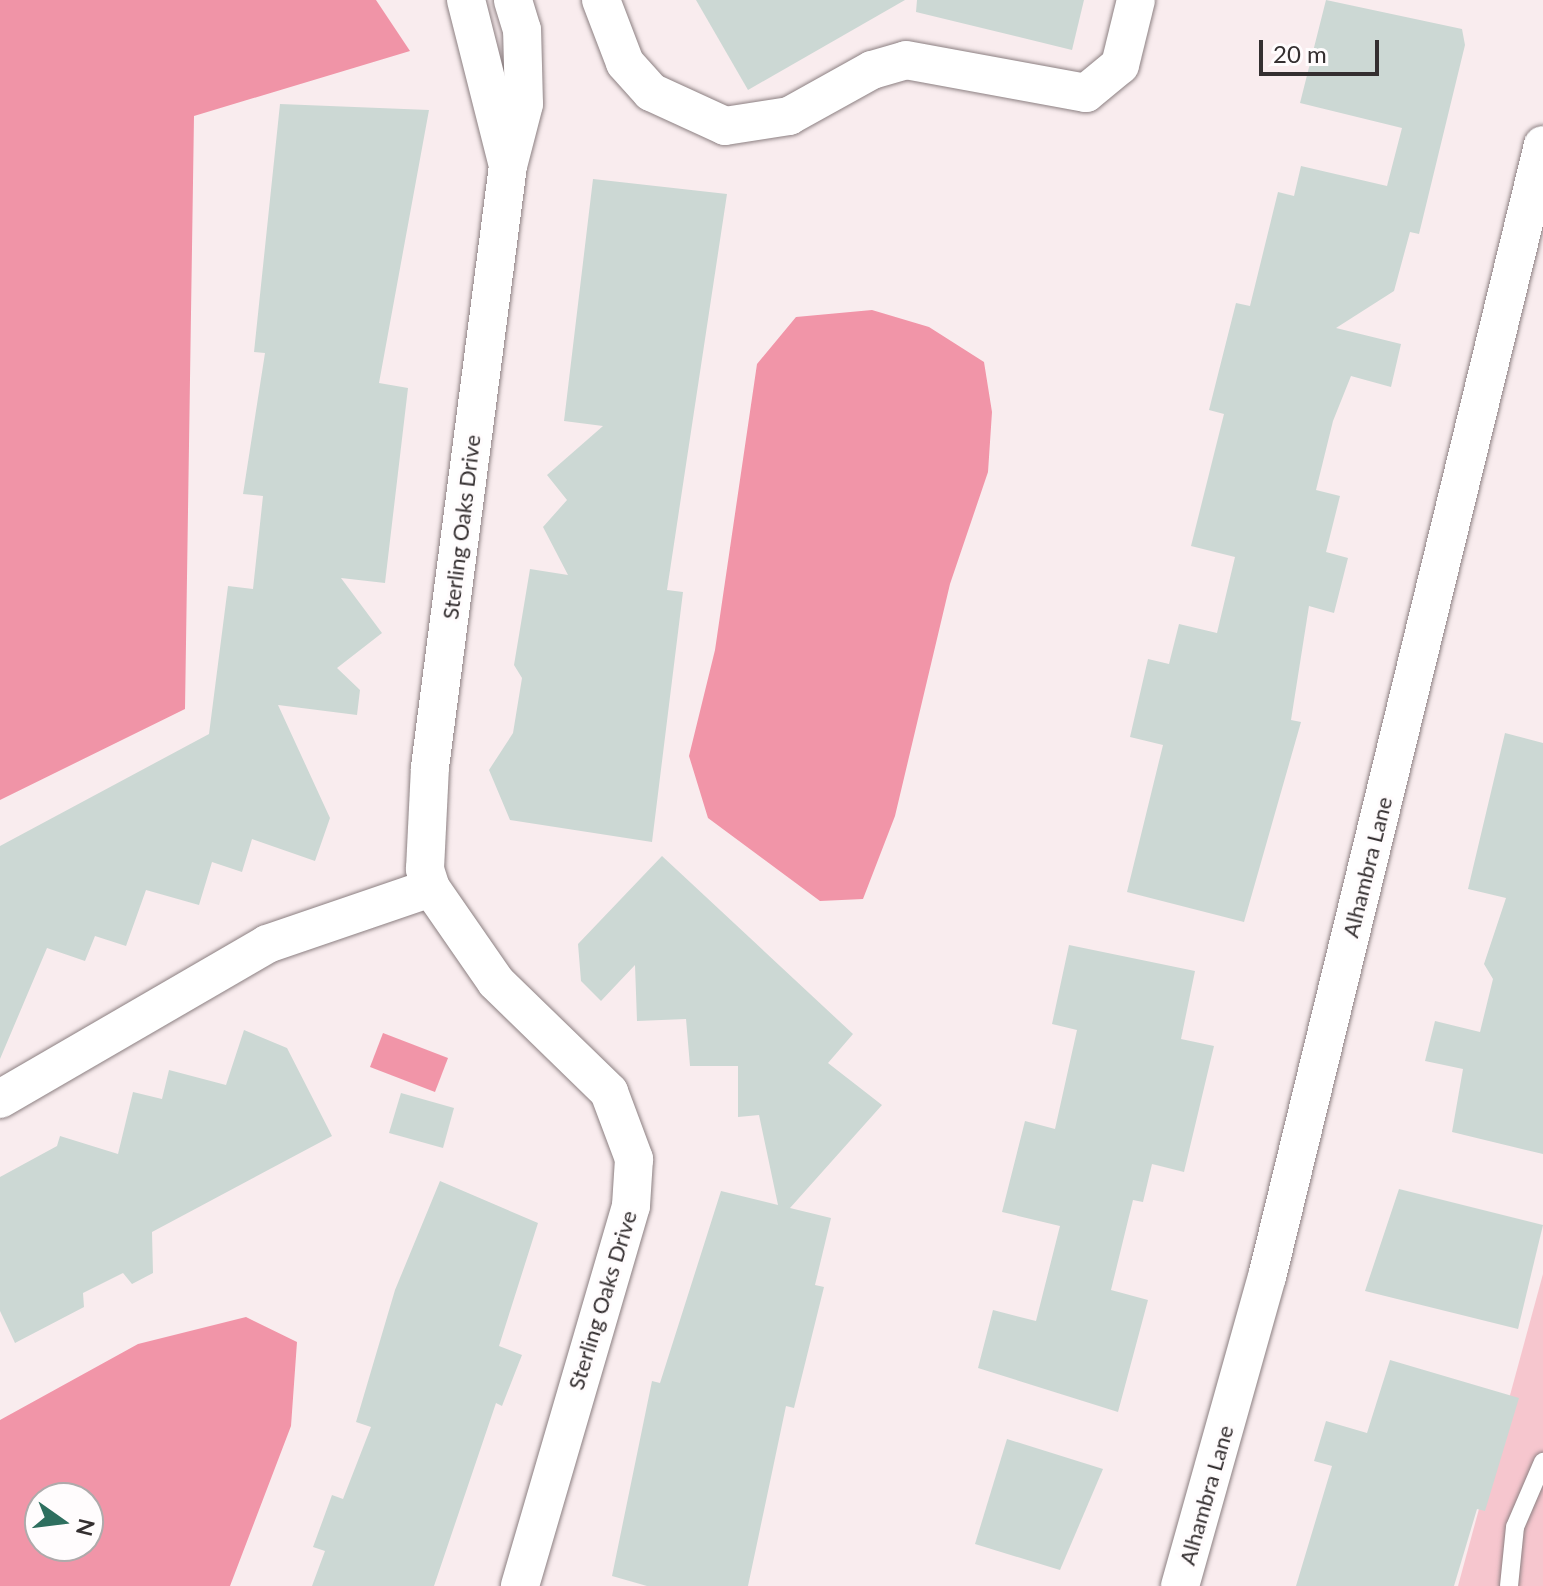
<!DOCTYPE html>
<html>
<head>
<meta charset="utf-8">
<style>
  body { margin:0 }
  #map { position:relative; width:1543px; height:1586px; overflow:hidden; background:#f9ecee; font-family:Lato,sans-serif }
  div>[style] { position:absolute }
  .green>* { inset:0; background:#f6c6ce }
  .forest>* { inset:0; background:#f094a7 }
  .water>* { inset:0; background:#f195a8 }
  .building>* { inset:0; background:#ccd8d4 }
  .roads { filter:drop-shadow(0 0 2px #8c8082) drop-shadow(0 0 2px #8c8082) }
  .lane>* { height:18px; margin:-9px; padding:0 9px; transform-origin:9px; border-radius:9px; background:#fff }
  .street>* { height:38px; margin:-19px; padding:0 19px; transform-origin:19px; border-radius:19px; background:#fff }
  span { translate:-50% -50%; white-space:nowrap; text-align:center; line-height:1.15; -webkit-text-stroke:6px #fffcfd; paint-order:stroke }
  .street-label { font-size:22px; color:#342f30 }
  .north { position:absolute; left:24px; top:1482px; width:80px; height:80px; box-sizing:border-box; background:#fffcfd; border:2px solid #aeaaab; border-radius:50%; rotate:104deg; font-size:22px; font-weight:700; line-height:32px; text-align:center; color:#342f30 }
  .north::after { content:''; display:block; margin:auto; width:28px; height:36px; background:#2e6f5f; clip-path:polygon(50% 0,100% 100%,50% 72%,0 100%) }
  .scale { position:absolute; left:1259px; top:40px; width:120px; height:36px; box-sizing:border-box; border:4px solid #342f30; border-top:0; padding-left:10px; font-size:24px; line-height:28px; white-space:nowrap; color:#342f30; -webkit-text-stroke:6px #fffcfd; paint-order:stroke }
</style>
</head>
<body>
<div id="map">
  <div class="green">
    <div style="clip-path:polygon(1543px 1274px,1543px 1586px,1458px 1586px)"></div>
  </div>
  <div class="forest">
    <div style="clip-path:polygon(0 0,376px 0,410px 51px,194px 116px,185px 709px,0 800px)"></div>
  </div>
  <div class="water">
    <div style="clip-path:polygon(872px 310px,929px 327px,984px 362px,992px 412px,988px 472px,950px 584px,895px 816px,863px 899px,820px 901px,708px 818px,689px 756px,715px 650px,757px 364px,796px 317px)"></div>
    <div style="clip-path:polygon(383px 1033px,448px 1058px,435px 1092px,370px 1067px)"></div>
    <div style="clip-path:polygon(evenodd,246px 1317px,297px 1342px,291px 1426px,230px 1586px,0 1586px,0 1420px,138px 1344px,246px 1317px,40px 1498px,88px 1498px,88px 1546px,40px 1546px,40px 1498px)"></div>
  </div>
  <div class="building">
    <div style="clip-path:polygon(696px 0,905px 0,748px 90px)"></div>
    <div style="clip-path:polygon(917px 0,1084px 0,1072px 50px,916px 12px)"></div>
    <div style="clip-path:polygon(1326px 0,1462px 29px,1465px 45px,1419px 234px,1410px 232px,1394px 291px,1336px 328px,1401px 344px,1391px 387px,1351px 376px,1333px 421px,1316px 490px,1340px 496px,1326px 552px,1348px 558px,1334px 613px,1309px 606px,1291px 720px,1301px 722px,1244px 922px,1127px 892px,1163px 745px,1130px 737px,1148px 659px,1169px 664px,1179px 624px,1217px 633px,1235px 557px,1191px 546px,1224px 414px,1209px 410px,1236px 303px,1250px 306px,1278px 192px,1294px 196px,1301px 166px,1387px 186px,1402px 128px,1300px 103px)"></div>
    <div style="clip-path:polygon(280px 104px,429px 110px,379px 383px,408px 388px,385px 583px,341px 578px,382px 633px,337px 668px,360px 690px,357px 715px,278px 705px,330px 818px,315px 861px,252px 839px,242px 872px,212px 862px,199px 905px,146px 890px,126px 946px,95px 936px,85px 961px,47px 948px,0 1059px,0 846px,209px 734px,228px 586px,253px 589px,263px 496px,243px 494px,265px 353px,254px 352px)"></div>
    <div style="clip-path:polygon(593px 179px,727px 194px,667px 590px,683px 592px,652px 842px,510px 820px,489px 770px,513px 733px,522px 678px,514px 665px,530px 569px,568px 575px,543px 527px,567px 500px,547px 475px,603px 426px,564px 421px)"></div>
    <div style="clip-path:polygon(1505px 733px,1543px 743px,1543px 1154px,1452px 1132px,1463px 1069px,1425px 1061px,1435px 1021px,1480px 1032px,1493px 979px,1484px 964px,1506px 898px,1468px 889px)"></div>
    <div style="clip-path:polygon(662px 856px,853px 1034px,828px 1063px,882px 1105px,790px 1208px,831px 1218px,815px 1285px,824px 1287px,794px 1408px,786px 1406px,748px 1586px,647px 1586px,612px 1576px,652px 1381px,660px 1383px,721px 1191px,778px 1205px,759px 1115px,738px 1117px,738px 1066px,690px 1066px,686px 1019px,637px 1021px,635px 965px,601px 1001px,581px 981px,578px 944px)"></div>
    <div style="clip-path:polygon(1069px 945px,1195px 971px,1181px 1039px,1214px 1046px,1184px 1172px,1152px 1164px,1143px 1202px,1133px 1200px,1111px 1290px,1148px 1300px,1118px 1412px,978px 1368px,993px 1310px,1036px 1321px,1060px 1226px,1002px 1212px,1025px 1121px,1055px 1129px,1077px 1030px,1052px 1024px)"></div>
    <div style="clip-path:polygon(244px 1030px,287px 1048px,332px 1136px,152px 1232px,153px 1273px,132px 1284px,123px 1273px,83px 1293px,84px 1307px,15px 1343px,0 1311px,0 1177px,57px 1146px,60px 1136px,118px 1154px,133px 1092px,162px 1099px,169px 1070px,226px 1085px)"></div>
    <div style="clip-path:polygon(401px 1093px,454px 1108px,443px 1148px,389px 1133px)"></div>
    <div style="clip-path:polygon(440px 1181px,538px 1223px,499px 1346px,522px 1355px,502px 1406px,496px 1403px,434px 1586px,312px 1586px,325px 1551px,313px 1547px,332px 1495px,343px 1499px,371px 1427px,356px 1422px,395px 1290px)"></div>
    <div style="clip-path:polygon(1399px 1189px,1543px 1225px,1518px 1329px,1365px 1291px)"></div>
    <div style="clip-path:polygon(1390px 1360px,1519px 1398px,1485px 1511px,1477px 1509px,1454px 1586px,1296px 1586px,1332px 1466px,1314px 1461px,1326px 1421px,1367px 1433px)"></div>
    <div style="clip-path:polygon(1007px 1439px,1103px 1469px,1060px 1570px,975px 1544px)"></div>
  </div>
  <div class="roads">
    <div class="lane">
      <div style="left:1509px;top:1586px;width:59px;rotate:-84.2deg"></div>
      <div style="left:1515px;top:1527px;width:71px;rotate:-66.7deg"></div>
    </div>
    <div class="street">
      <div style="left:466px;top:0;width:171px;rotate:75.8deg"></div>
      <div style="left:508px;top:166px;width:64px;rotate:-75.5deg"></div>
      <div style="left:524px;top:104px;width:74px;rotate:-91.5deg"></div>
      <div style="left:522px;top:30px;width:31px;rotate:-107deg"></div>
      <div style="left:601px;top:0;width:67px;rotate:69.1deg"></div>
      <div style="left:625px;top:63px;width:39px;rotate:48deg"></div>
      <div style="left:651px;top:92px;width:81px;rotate:24.7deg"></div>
      <div style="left:725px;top:126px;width:65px;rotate:-8.9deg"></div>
      <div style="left:789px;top:116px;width:95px;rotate:-29deg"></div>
      <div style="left:872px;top:70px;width:35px;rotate:-16deg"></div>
      <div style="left:906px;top:60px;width:183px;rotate:10.4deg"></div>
      <div style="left:1086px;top:93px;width:44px;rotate:-39.5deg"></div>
      <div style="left:1120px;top:65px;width:67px;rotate:-76.2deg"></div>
      <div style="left:431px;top:888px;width:20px;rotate:-108deg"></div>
      <div style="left:425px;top:869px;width:102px;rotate:-87.2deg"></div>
      <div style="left:430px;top:767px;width:606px;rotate:-82.61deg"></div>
      <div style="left:0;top:1099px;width:309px;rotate:-30.1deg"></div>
      <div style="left:267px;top:944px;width:173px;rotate:-18.9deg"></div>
      <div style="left:431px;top:888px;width:114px;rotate:55.3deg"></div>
      <div style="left:496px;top:982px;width:158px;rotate:44.2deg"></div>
      <div style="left:609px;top:1092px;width:72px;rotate:69.5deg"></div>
      <div style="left:634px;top:1159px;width:47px;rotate:93.7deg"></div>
      <div style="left:631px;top:1206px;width:396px;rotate:106.3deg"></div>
      <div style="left:1180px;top:1586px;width:321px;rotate:-74.3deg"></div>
      <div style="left:1267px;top:1277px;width:1165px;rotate:-76.3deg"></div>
    </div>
  </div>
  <div class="street-label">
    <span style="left:461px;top:527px;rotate:-83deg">Sterling Oaks Drive</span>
    <span style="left:1367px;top:867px;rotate:-76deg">Alhambra Lane</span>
    <span style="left:602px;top:1300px;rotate:-73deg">Sterling Oaks Drive</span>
    <span style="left:1206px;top:1495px;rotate:-74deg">Alhambra Lane</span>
  </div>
  <div class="north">N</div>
  <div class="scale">20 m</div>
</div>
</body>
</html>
